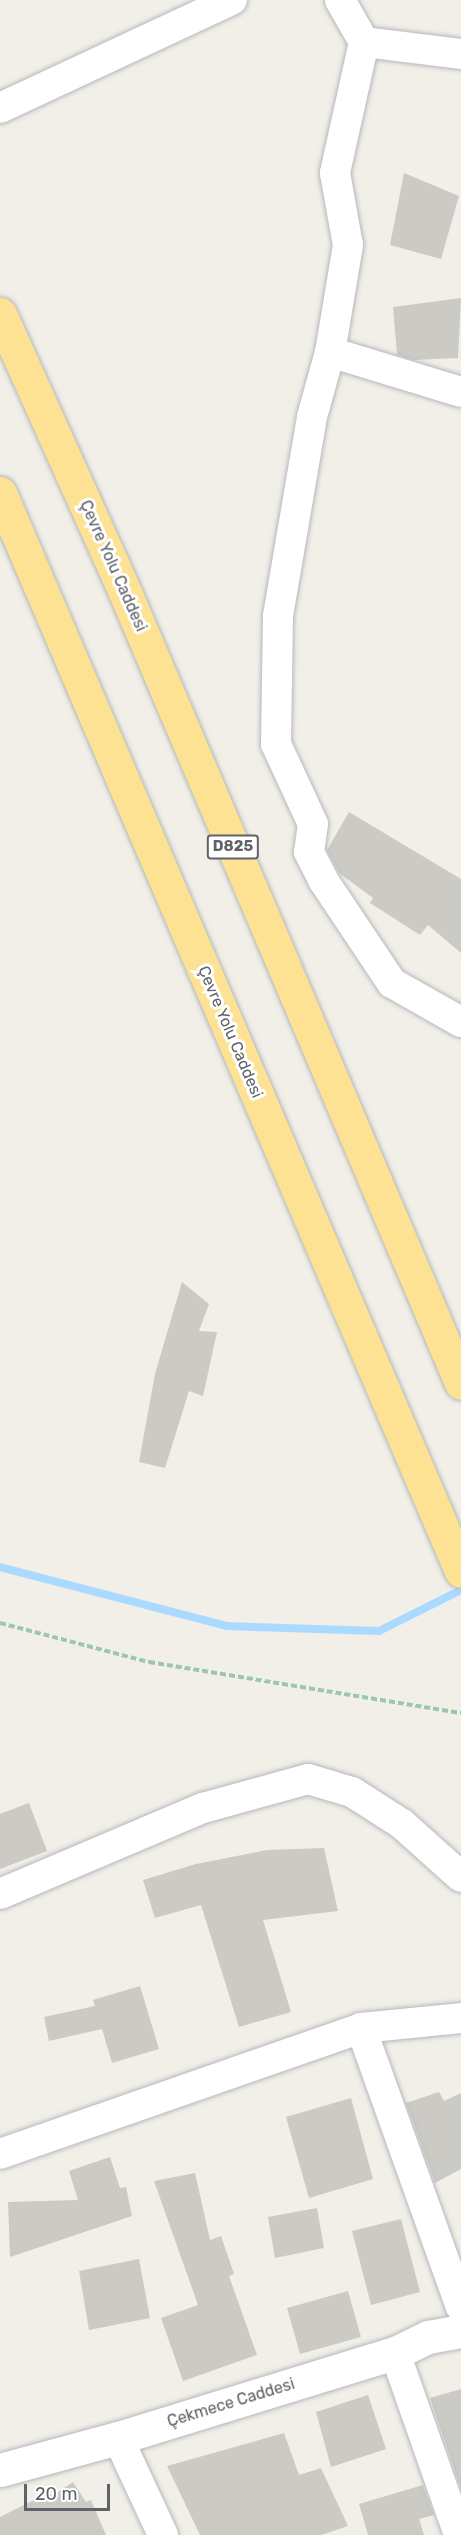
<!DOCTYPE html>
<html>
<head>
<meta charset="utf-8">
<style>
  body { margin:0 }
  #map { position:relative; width:461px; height:2535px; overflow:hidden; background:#f1efe8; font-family:Rubik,sans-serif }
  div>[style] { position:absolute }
  .stream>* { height:8px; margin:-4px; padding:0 4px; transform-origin:4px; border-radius:4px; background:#aadaff }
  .building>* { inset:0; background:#cccac5 }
  .path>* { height:4px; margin-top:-2px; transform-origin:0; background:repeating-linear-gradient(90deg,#9cc7a9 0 6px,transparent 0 9px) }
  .roads { filter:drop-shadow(0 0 2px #b5b8bc) drop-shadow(0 0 2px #b5b8bc) }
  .street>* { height:30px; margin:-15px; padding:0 15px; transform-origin:15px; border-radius:15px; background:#fff }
  .secondary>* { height:33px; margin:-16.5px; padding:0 16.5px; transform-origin:16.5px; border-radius:16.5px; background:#fff }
  .highway>* { height:33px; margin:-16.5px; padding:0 16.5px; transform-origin:16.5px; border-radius:16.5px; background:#fde293 }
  span { translate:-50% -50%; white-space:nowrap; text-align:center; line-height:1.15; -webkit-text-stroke:6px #fff; paint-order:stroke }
  .shield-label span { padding:2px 4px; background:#fff; border:2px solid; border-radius:4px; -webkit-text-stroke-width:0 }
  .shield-label { font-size:15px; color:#5f6368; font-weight:700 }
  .street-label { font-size:16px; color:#5f6368 }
  .scale { position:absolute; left:24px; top:2484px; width:86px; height:27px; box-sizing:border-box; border:3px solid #5f6368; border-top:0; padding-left:8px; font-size:18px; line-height:21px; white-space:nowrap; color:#5f6368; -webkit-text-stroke:4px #fff; paint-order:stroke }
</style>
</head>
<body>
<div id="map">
  <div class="stream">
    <div style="left:0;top:1567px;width:234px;rotate:14.6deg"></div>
    <div style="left:226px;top:1626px;width:153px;rotate:1.9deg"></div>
    <div style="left:379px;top:1631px;width:92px;rotate:-26.6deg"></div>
  </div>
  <div class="building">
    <div style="clip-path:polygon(404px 173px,459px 196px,441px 259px,390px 245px)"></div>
    <div style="clip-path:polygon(461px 298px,458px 358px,414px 360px,397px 355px,393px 307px)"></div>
    <div style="clip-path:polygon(349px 812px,461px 879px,461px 953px,428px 925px,420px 935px,370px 903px,373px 898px,339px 873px,327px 850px)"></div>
    <div style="clip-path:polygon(182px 1282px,209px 1304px,199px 1331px,217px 1332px,203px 1396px,189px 1391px,165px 1468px,139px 1462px,155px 1374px)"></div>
    <div style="clip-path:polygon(29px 1803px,47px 1851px,0 1869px,0 1814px)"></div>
    <div style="clip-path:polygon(324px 1848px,338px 1911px,263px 1920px,291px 2012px,239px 2027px,201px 1905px,155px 1918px,143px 1880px,196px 1864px,267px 1850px)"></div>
    <div style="clip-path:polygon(140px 1986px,159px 2049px,112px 2063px,102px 2029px,49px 2041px,44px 2017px,95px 2006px,93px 2000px)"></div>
    <div style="clip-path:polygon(439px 2092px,444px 2101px,461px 2093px,461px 2169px,435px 2183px,406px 2103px)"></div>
    <div style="clip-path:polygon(351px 2098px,373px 2179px,309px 2198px,286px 2117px)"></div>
    <div style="clip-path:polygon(110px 2157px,120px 2188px,126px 2187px,132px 2216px,10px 2257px,8px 2202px,78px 2200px,69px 2171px)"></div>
    <div style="clip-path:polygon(195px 2173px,210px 2240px,221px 2236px,234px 2274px,229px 2276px,257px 2355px,183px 2381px,161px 2318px,198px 2305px,154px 2181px)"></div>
    <div style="clip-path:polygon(317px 2208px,324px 2248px,275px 2258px,268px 2217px)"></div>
    <div style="clip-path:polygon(401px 2219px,420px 2292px,371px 2305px,352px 2231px)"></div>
    <div style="clip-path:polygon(139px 2259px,150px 2318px,89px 2330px,79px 2271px)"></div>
    <div style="clip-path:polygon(348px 2291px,361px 2337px,300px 2354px,287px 2308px)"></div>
    <div style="clip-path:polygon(461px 2389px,461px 2489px,430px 2398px)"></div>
    <div style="clip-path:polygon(368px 2395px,386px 2449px,331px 2467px,316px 2412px)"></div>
    <div style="clip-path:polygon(284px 2433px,299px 2475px,321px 2468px,348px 2526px,321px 2535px,200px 2535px,167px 2466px)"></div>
    <div style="clip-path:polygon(73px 2482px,86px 2502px,91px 2500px,106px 2535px,0 2535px,0 2517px,50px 2492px,52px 2496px)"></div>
    <div style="clip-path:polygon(423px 2485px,434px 2515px,419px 2519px,424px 2535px,368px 2535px,359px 2504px)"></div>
  </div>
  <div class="path">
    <div style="left:0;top:1623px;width:154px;rotate:14.7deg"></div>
    <div style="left:149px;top:1662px;width:316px;rotate:9.3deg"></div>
  </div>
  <div class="roads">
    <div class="street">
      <div style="left:340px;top:0;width:48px;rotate:60.3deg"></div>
      <div style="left:364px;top:42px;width:134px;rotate:102.5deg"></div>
      <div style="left:335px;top:173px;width:73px;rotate:79.8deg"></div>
      <div style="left:348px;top:245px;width:109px;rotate:99.5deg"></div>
      <div style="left:330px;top:352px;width:67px;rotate:105.5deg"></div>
      <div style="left:312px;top:417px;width:202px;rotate:99.7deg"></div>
      <div style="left:278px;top:616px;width:128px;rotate:90.9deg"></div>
      <div style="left:276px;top:744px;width:88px;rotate:65.2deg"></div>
      <div style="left:313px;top:824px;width:28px;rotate:98deg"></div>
      <div style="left:309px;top:852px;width:31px;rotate:63deg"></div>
      <div style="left:323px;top:880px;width:124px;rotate:56.2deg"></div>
      <div style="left:392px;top:983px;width:79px;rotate:29.5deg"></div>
      <div style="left:364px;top:42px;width:98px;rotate:7.1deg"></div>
      <div style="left:0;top:108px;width:256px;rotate:-25deg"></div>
      <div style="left:330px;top:352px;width:137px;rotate:17deg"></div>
      <div style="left:0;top:1894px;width:220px;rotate:-23deg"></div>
      <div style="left:203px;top:1808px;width:109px;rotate:-15.4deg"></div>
      <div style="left:308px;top:1779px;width:46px;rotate:16.5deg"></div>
      <div style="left:352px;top:1792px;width:59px;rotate:32.6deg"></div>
      <div style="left:402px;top:1824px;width:79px;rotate:41.9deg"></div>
      <div style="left:361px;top:2028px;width:100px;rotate:-5.7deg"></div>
      <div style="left:0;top:2154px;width:382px;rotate:-19.2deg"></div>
      <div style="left:361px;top:2028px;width:296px;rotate:70.3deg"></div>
      <div style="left:395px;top:2353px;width:193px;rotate:70.6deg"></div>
      <div style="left:118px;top:2438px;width:107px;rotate:65.1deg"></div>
    </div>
    <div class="secondary">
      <div style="left:0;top:2470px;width:122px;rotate:-15.2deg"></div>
      <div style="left:118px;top:2438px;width:290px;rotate:-17.1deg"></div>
      <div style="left:395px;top:2353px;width:37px;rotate:-26deg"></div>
      <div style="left:428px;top:2337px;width:34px;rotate:-10deg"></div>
    </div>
    <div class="highway">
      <div style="left:0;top:314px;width:295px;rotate:65.8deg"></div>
      <div style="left:121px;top:583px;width:869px;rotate:66.97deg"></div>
      <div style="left:0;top:493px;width:1172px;rotate:66.85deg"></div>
    </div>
  </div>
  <div class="shield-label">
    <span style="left:233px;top:847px">D825</span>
  </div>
  <div class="street-label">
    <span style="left:113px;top:566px;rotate:66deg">Çevre Yolu Caddesi</span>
    <span style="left:230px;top:1032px;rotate:67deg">Çevre Yolu Caddesi</span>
    <span style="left:231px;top:2403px;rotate:-17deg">Çekmece Caddesi</span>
  </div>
  <div class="scale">20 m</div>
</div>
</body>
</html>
